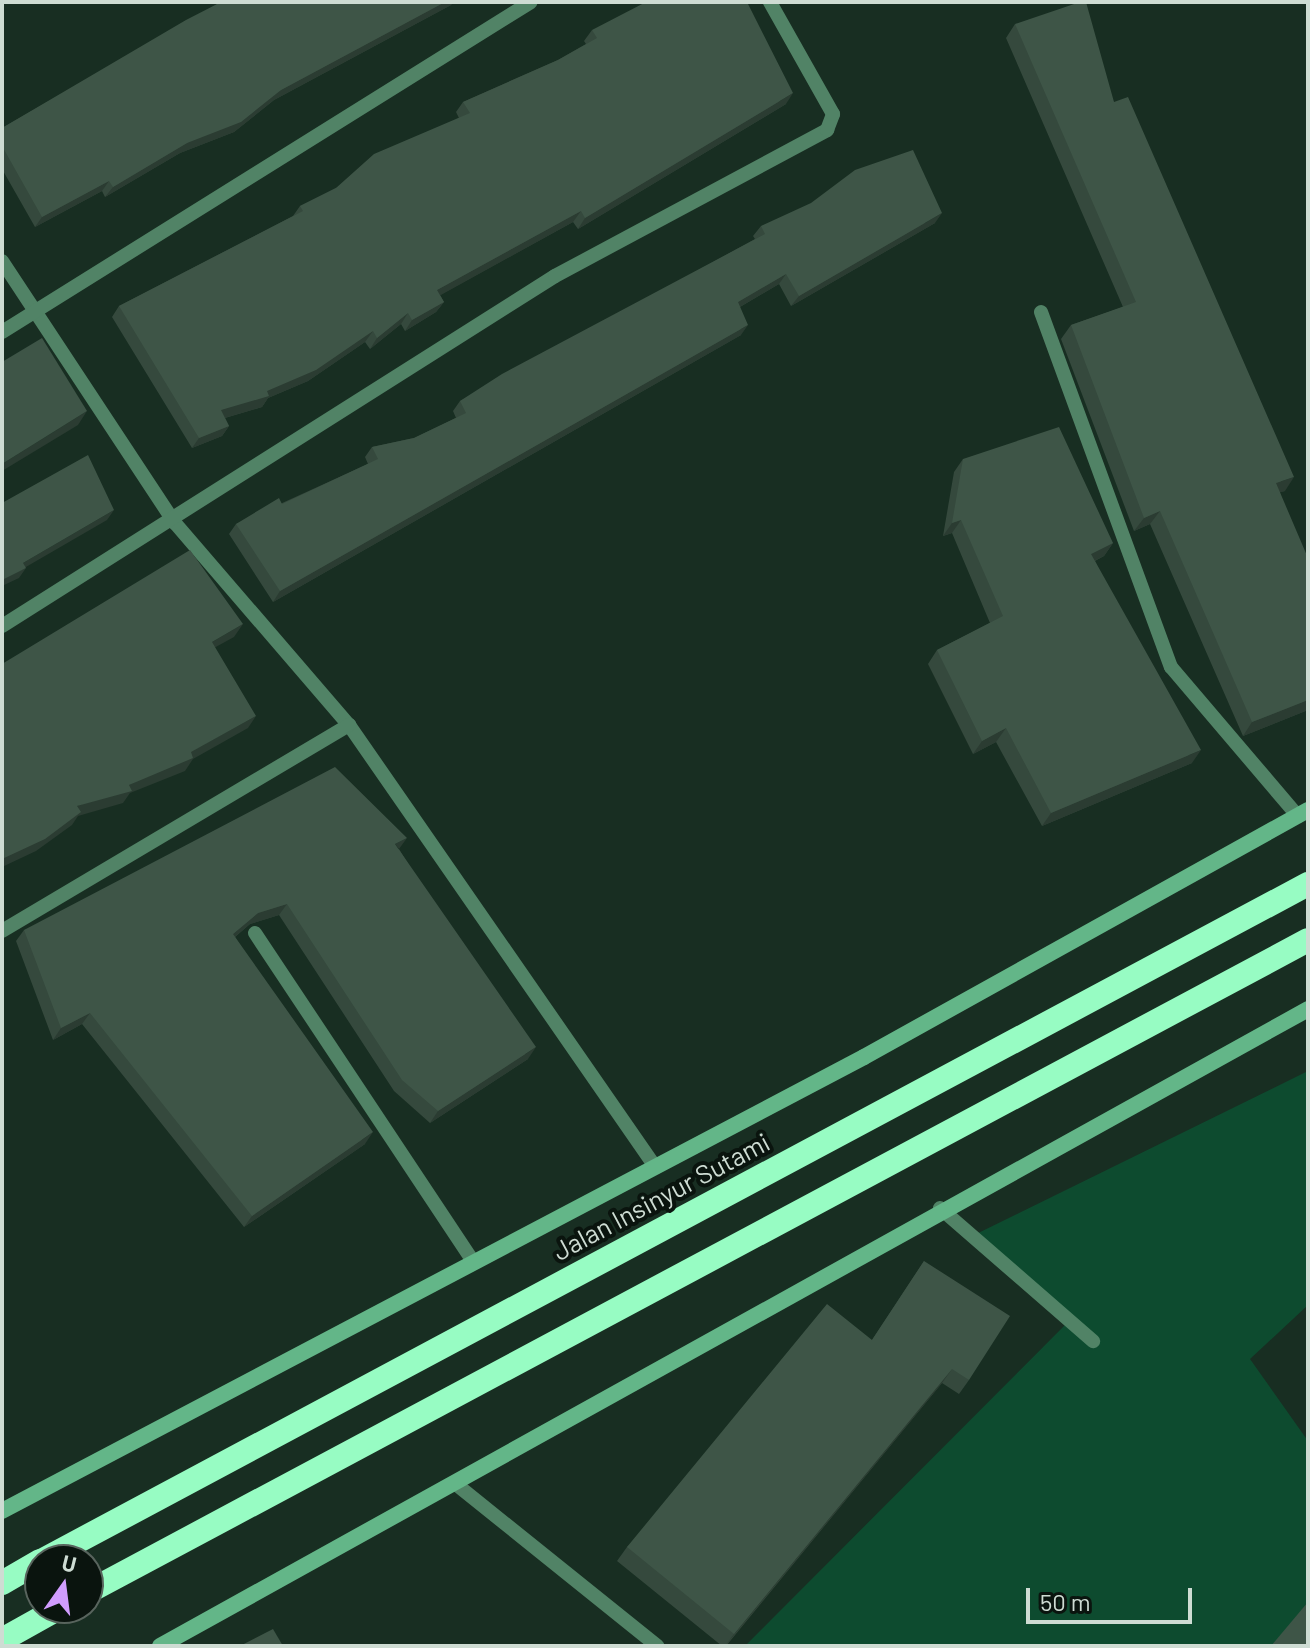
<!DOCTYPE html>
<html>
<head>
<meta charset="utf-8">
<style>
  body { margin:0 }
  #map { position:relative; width:1310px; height:1648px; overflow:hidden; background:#182e22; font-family:Barlow,sans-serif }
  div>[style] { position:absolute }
  .green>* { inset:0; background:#0d4b2f }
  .lane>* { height:14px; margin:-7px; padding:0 7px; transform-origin:7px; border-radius:7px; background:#518366 }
  .secondary>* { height:16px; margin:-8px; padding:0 8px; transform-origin:8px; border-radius:8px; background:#63b688 }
  .highway>* { height:24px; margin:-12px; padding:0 12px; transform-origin:12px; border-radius:12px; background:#97fcc3 }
  .wall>* { inset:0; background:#35493d }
  .shaded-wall>* { inset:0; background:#2b3c32 }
  .building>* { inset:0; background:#3e5547 }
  span { translate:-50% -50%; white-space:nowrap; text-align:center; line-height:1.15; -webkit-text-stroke:8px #0a140e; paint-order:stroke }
  .street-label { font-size:26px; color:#cedcd3 }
  .frame { position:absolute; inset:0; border:4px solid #cedcd3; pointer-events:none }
  .north { position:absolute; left:24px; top:1544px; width:80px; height:80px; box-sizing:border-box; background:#0a140e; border:2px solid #58645d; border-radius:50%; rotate:14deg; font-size:22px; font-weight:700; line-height:32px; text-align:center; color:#cedcd3 }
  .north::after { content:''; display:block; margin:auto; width:28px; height:36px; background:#d19dfe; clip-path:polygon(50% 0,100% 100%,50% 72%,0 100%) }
  .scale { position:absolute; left:1026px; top:1588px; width:166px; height:36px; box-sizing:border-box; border:4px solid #cedcd3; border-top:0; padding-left:10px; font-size:24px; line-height:28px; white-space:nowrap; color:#cedcd3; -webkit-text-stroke:6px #0a140e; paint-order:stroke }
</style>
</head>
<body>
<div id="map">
  <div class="green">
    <div style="clip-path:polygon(1308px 1071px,1308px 1305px,1250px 1359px,1308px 1441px,1308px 1609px,1277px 1646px,745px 1646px,1069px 1321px,968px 1238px)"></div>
  </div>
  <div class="lane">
    <div style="left:2px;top:261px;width:314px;rotate:56.6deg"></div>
    <div style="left:175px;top:523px;width:267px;rotate:49.3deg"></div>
    <div style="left:349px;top:725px;width:535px;rotate:55.27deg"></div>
    <div style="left:1041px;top:312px;width:378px;rotate:69.9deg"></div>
    <div style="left:1171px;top:667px;width:196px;rotate:49.6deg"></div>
    <div style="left:2px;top:332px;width:623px;rotate:-31.96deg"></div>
    <div style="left:2px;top:626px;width:654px;rotate:-32.33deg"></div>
    <div style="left:555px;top:276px;width:309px;rotate:-28.2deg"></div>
    <div style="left:827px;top:130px;width:17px;rotate:-69deg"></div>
    <div style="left:833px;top:114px;width:129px;rotate:-119.4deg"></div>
    <div style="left:2px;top:931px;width:404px;rotate:-30.7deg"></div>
    <div style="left:255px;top:933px;width:392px;rotate:56.4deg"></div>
    <div style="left:940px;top:1208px;width:203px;rotate:41deg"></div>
    <div style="left:457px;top:1485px;width:257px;rotate:38.8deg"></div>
  </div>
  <div class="secondary">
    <div style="left:2px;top:1511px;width:974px;rotate:-27.77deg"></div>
    <div style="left:864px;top:1057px;width:508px;rotate:-29.09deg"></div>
    <div style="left:160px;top:1646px;width:1313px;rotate:-29.02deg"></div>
  </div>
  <div class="highway">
    <div style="left:43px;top:1560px;width:1434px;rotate:-28.12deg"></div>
    <div style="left:2px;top:1583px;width:44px;rotate:-30.1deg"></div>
    <div style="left:88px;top:1592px;width:1383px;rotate:-28.12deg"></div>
    <div style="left:2px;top:1640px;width:65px;rotate:-29.3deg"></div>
  </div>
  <div class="wall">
    <div style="clip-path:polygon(221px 2px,453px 2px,451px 5px,274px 100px,234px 132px,180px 153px,105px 197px,102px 191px,35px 227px,2px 169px,2px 128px)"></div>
    <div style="clip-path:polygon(1015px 24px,1114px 102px,1285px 491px,1280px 492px,1308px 710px,1243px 736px,1150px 524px,1134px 531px,1061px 339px,1071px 325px,1123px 307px,1006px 38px)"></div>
    <div style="clip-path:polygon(592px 30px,786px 104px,578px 229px,573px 222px,440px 295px,444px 302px,436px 312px,405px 331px,401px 324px,370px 349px,365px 342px,308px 381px,268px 398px,262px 407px,225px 418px,229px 426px,222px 436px,192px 448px,112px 317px,119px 306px,293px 216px,300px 206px,336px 188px,459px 118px,456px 112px,463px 102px,558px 60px,586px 44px,584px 41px)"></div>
    <div style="clip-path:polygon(935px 223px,791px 306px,779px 284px,740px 307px,741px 335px,273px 602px,229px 534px,236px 524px,368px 464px,365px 457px,372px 447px,414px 438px,456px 418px,453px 411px,460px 401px,755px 239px,753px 236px,761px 226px)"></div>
    <div style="clip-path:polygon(963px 459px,1113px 543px,1104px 556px,1095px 561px,1192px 763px,1042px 826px,996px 742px,973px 754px,928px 664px,937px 650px,990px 623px,952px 533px,943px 536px,954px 472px)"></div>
    <div style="clip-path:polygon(399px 849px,528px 1059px,430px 1123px,394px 1091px,279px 915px,250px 924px,235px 937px,365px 1144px,244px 1227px,82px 1024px,53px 1040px,16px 941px,24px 930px)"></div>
    <div style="clip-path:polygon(924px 1261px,969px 1380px,959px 1394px,942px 1383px,726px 1646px,722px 1646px,617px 1561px,627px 1547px,872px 1340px)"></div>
  </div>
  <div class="shaded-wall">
    <div style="clip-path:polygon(445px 2px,453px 2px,451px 5px,274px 100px,234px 132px,180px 153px,105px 197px,113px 187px,187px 143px,281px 90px)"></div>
    <div style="clip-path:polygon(793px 93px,786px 104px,578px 229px,585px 218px)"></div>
    <div style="clip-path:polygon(109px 181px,102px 191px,35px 227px,42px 217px)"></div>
    <div style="clip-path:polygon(581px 211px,573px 222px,430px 301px,437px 290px)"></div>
    <div style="clip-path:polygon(942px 213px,935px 223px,791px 306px,799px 296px)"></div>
    <div style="clip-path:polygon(786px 274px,779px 284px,731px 312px,738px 302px)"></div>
    <div style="clip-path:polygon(444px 302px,436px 312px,405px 331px,412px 320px)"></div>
    <div style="clip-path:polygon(408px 313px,401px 324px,370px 349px,377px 338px)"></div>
    <div style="clip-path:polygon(748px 325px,741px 335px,273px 602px,280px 591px)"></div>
    <div style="clip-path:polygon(373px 331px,365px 342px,308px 381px,268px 398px,262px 407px,214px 421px,221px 410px,267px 391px)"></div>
    <div style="clip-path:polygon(87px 411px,78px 425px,2px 471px,2px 464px)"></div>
    <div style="clip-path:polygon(229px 426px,222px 436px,192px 448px,199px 438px)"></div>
    <div style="clip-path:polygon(1294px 477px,1285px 491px,1267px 496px,1276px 483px)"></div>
    <div style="clip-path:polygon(114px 510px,107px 520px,19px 571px,26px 568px,19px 578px,2px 586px,2px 580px,23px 563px)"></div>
    <div style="clip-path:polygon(1160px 511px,1150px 524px,1134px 531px,1144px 518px)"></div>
    <div style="clip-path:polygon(961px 520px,952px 533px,943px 536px,952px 523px)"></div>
    <div style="clip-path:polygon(1113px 543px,1104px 556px,1082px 567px,1091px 554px)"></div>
    <div style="clip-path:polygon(243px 624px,234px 637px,203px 654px,212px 642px)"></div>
    <div style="clip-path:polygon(1308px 700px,1308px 710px,1243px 736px,1252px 722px)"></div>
    <div style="clip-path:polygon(256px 716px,248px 728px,193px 759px,185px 771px,130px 793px,123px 803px,78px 816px,72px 825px,36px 851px,2px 867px,2px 859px,77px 806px,129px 785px)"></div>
    <div style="clip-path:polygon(1006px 728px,996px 742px,973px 754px,982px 741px)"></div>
    <div style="clip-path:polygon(1201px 750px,1192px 763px,1042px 826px,1051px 813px)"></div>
    <div style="clip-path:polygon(407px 838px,399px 849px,395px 844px)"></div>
    <div style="clip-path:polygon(287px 904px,279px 915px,250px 924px,225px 945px,233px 934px,258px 913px)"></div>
    <div style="clip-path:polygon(90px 1013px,82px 1024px,53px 1040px,61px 1028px)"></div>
    <div style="clip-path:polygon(536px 1047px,528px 1059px,430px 1123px,438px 1111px)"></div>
    <div style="clip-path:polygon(373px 1132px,365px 1144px,244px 1227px,252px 1216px)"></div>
    <div style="clip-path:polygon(952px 1369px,942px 1383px,725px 1646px,734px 1634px)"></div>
  </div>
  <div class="building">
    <div style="clip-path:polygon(221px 2px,445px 2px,281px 90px,241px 122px,187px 143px,113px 187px,109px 181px,42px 217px,2px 146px,2px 128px,186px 20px)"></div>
    <div style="clip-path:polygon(646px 2px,747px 2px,793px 93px,585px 218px,581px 211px,437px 290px,444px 302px,412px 320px,408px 313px,377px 338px,373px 331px,316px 370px,267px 391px,269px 396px,221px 410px,229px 426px,199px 438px,119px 306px,303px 211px,300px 206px,336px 188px,374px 154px,470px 113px,463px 102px,558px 60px,597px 38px,592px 30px)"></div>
    <div style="clip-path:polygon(1080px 2px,1086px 2px,1114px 102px,1128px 97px,1294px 477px,1276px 483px,1308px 558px,1308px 700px,1252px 722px,1160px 511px,1144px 518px,1071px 325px,1136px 302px,1015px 24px)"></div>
    <div style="clip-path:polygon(913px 150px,942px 213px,799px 296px,786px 274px,738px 302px,748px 325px,280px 591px,236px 524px,279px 498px,282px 504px,378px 459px,372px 447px,414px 438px,466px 413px,460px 401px,502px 374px,765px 234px,761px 226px,811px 203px,855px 170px)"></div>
    <div style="clip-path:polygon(42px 338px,87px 411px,2px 464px,2px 362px)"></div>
    <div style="clip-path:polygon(1059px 427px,1113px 543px,1091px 554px,1201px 750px,1051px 813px,1006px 728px,982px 741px,937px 650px,1003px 616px,961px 520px,952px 523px,963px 459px)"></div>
    <div style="clip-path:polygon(88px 455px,114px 510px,23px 563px,26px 568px,2px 580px,2px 503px)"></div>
    <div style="clip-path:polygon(190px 550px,243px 624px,212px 642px,256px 716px,191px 752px,193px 758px,129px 785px,132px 791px,77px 806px,81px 812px,45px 839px,2px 859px,2px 664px)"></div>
    <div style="clip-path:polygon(335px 767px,407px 838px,395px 844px,536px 1047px,438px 1111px,402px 1080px,287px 904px,258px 913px,233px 934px,373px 1132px,252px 1216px,90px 1013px,61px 1028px,24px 930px)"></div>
    <div style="clip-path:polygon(924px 1261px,1010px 1316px,969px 1380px,952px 1369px,734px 1634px,627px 1547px,827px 1304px,872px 1340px)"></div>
    <div style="clip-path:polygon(1308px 1602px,1308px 1646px,1271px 1646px)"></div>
    <div style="clip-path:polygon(273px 1629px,283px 1646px,240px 1646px)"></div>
  </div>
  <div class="street-label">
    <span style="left:661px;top:1196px;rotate:-28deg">Jalan Insinyur Sutami</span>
  </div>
  <div class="frame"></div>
  <div class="north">U</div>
  <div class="scale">50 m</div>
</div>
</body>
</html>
